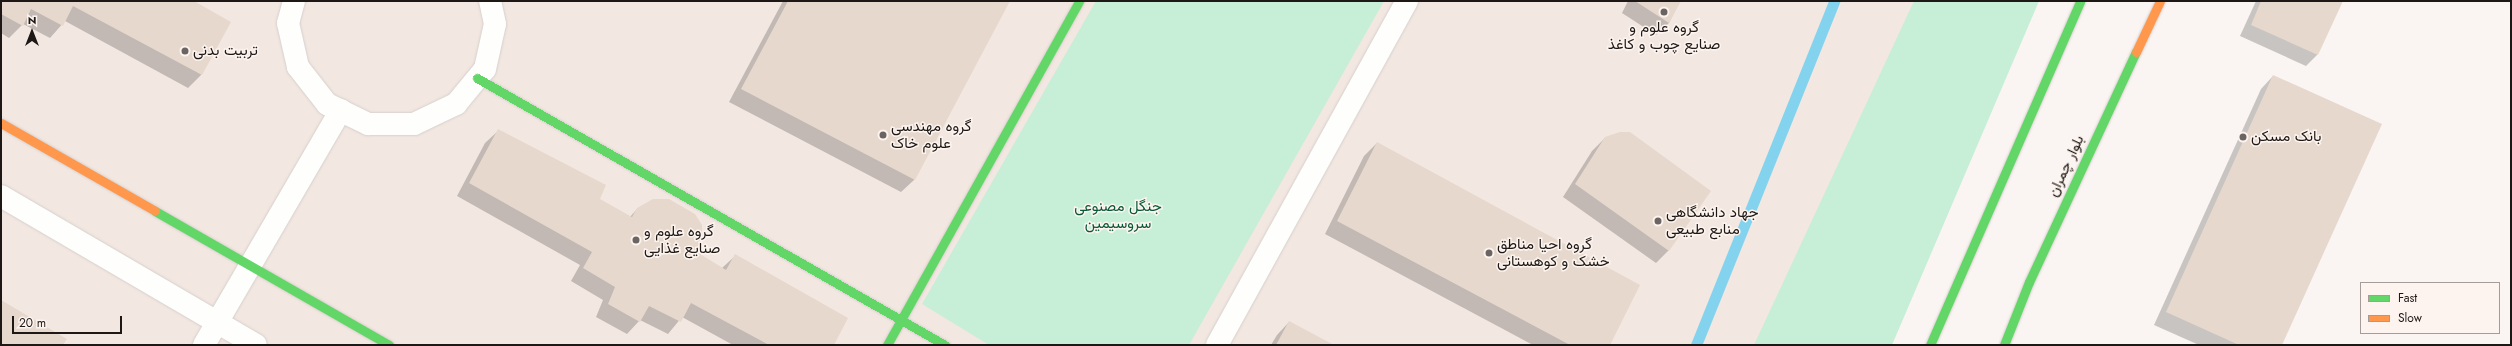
<!DOCTYPE html>
<html>
<head>
<meta charset="utf-8">
<style>
  body { margin:0 }
  #map { position:relative; width:2512px; height:346px; overflow:hidden; background:#faf5f2; font-family:Jost,Vazirmatn,sans-serif }
  div>[style] { position:absolute }
  .built>* { inset:0; background:#f3e7e1 }
  .green>* { inset:0; background:#c7eed6 }
  .shadow>* { inset:0; background:#0003 }
  .stream>* { height:11px; margin:-5.5px; padding:0 5.5px; transform-origin:5.5px; border-radius:5.5px; background:#84d3ee }
  .building>* { inset:0; background:#e6d8cd }
  .roads { filter:drop-shadow(0 0 1px #d5d0cd) drop-shadow(0 0 1px #d5d0cd) }
  .street>* { height:22px; margin:-11px; padding:0 11px; transform-origin:11px; border-radius:11px; background:#fefefd }
  .fast>* { height:9px; margin:-4.5px; padding:0 4.5px; transform-origin:4.5px; border-radius:4.5px; background:#63d668 }
  .slow>* { height:9px; margin:-4.5px; padding:0 4.5px; transform-origin:4.5px; border-radius:4.5px; background:#ff974d }
  .dots>* { width:11px; height:11px; translate:-50% -50%; box-sizing:border-box; border:2px solid #fdf4ef; border-radius:50% }
  span { translate:-50% -50%; white-space:nowrap; text-align:center; line-height:1.15; -webkit-text-stroke:3px #fdf4ef; paint-order:stroke }
  .poi-label { font-size:15px; color:#1d1815 }
  .left { translate:0 -50%; text-align:left }
  .street-label { font-size:15px; color:#1d1815 }
  .park-label { font-size:15px; color:#095838 }
  .frame { position:absolute; inset:0; border:2px solid #1d1815; pointer-events:none }
  .legend { position:absolute; left:2360px; top:282px; width:140px; height:52px; box-sizing:border-box; background:#fdf4ef; border:1px solid #a39c98; margin:0; padding:5px 7px; list-style:none; font-size:12px; color:#1d1815 }
  .legend li { display:flex; align-items:center; gap:8px; height:20px }
  .legend b { width:20px; border:1px solid #a39c98 }
  .north { position:absolute; left:12px; top:12px; width:40px; height:40px; -webkit-text-stroke:3px #fdf4ef; paint-order:stroke; rotate:0deg; font-size:11px; font-weight:700; line-height:16px; text-align:center; color:#1d1815 }
  .north::after { content:''; display:block; margin:auto; width:14px; height:18px; background:#1d1815; clip-path:polygon(50% 0,100% 100%,50% 72%,0 100%) }
  .scale { position:absolute; left:12px; top:316px; width:110px; height:18px; box-sizing:border-box; border:2px solid #1d1815; border-top:0; padding-left:5px; font-size:12px; line-height:14px; white-space:nowrap; color:#1d1815; -webkit-text-stroke:3px #fdf4ef; paint-order:stroke }
</style>
</head>
<body>
<div id="map">
  <div class="built">
    <div style="clip-path:polygon(1px 1px,2007px 1px,1854px 345px,1px 345px)"></div>
  </div>
  <div class="green">
    <div style="clip-path:polygon(1096px 1px,1384px 1px,1189px 345px,989px 345px,922px 304px)"></div>
    <div style="clip-path:polygon(1914px 1px,2039px 1px,1892px 345px,1754px 345px)"></div>
  </div>
  <div class="shadow">
    <div style="clip-path:polygon(1px 1px,192px 1px,229px 22px,201px 75px,188px 88px,65px 21px,50px 38px,23px 24px,9px 38px,1px 33px)"></div>
    <div style="clip-path:polygon(783px 1px,1009px 1px,914px 180px,901px 192px,729px 102px)"></div>
    <div style="clip-path:polygon(1628px 1px,1680px 1px,1669px 23px,1656px 35px,1622px 13px)"></div>
    <div style="clip-path:polygon(2256px 1px,2342px 1px,2317px 55px,2306px 66px,2240px 36px)"></div>
    <div style="clip-path:polygon(2273px 76px,2281px 345px,2199px 345px,2154px 325px,2261px 89px)"></div>
    <div style="clip-path:polygon(498px 131px,598px 199px,630px 217px,637px 209px,696px 253px,722px 268px,735px 256px,833px 345px,733px 345px,682px 317px,668px 334px,640px 320px,627px 334px,596px 317px,603px 300px,571px 281px,580px 265px,457px 196px,485px 143px)"></div>
    <div style="clip-path:polygon(1605px 138px,1669px 250px,1656px 263px,1563px 197px,1592px 151px)"></div>
    <div style="clip-path:polygon(1377px 143px,1609px 345px,1533px 345px,1325px 234px,1364px 156px)"></div>
    <div style="clip-path:polygon(1289px 322px,1332px 345px,1271px 345px,1277px 335px)"></div>
  </div>
  <div class="stream">
    <div style="left:1696px;top:345px;width:371px;rotate:-68.1deg"></div>
  </div>
  <div class="building">
    <div style="clip-path:polygon(1px 1px,194px 1px,231px 22px,202px 75px,73px 6px,63px 26px,31px 9px,23px 26px,1px 14px)"></div>
    <div style="clip-path:polygon(788px 1px,1010px 1px,915px 180px,741px 89px)"></div>
    <div style="clip-path:polygon(1635px 1px,1681px 1px,1669px 23px)"></div>
    <div style="clip-path:polygon(2261px 1px,2343px 1px,2318px 55px,2251px 25px)"></div>
    <div style="clip-path:polygon(2273px 75px,2382px 124px,2282px 345px,2239px 345px,2166px 312px)"></div>
    <div style="clip-path:polygon(498px 129px,606px 185px,600px 199px,632px 217px,637px 208px,653px 199px,669px 199px,695px 214px,702px 225px,702px 237px,697px 252px,726px 270px,735px 254px,848px 318px,834px 345px,769px 345px,691px 303px,681px 322px,649px 306px,640px 322px,608px 304px,615px 287px,583px 268px,592px 252px,469px 183px)"></div>
    <div style="clip-path:polygon(1620px 132px,1630px 132px,1711px 191px,1669px 251px,1575px 184px,1605px 137px)"></div>
    <div style="clip-path:polygon(1377px 142px,1640px 285px,1610px 345px,1570px 345px,1337px 221px)"></div>
    <div style="clip-path:polygon(1px 300px,67px 339px,63px 345px,1px 345px)"></div>
    <div style="clip-path:polygon(1289px 321px,1334px 345px,1276px 345px)"></div>
  </div>
  <div class="roads">
    <div class="street">
      <div style="left:294px;top:1px;width:23px;rotate:105deg"></div>
      <div style="left:288px;top:23px;width:45px;rotate:77.2deg"></div>
      <div style="left:298px;top:67px;width:47px;rotate:51.9deg"></div>
      <div style="left:327px;top:104px;width:46px;rotate:26deg"></div>
      <div style="left:368px;top:124px;width:46px"></div>
      <div style="left:414px;top:124px;width:47px;rotate:-25.5deg"></div>
      <div style="left:456px;top:104px;width:45px;rotate:-50.4deg"></div>
      <div style="left:485px;top:69px;width:46px;rotate:-77.5deg"></div>
      <div style="left:495px;top:24px;width:24px;rotate:-102deg"></div>
      <div style="left:1px;top:196px;width:295px;rotate:30.3deg"></div>
      <div style="left:204px;top:345px;width:272px;rotate:-59.8deg"></div>
      <div style="left:1217px;top:345px;width:393px;rotate:-61.1deg"></div>
    </div>
    <div class="fast">
      <div style="left:477px;top:78px;width:539px;rotate:29.71deg"></div>
      <div style="left:155px;top:211px;width:270px;rotate:29.8deg"></div>
      <div style="left:887px;top:345px;width:394px;rotate:-60.8deg"></div>
      <div style="left:1930px;top:345px;width:375px;rotate:-66.4deg"></div>
      <div style="left:2004px;top:345px;width:68px;rotate:-68.4deg"></div>
      <div style="left:2029px;top:282px;width:254px;rotate:-65.1deg"></div>
    </div>
    <div class="slow">
      <div style="left:2136px;top:52px;width:56px;rotate:-64.8deg"></div>
      <div style="left:1px;top:123px;width:177px;rotate:29.7deg"></div>
    </div>
  </div>
  <div class="dots">
    <div style="left:1664px;top:12px;background:#6a6562"></div>
    <div style="left:185px;top:51px;background:#6a6562"></div>
    <div style="left:883px;top:135px;background:#6a6562"></div>
    <div style="left:2243px;top:137px;background:#6a6562"></div>
    <div style="left:1658px;top:221px;background:#6a6562"></div>
    <div style="left:636px;top:240px;background:#6a6562"></div>
    <div style="left:1489px;top:253px;background:#6a6562"></div>
  </div>
  <div class="poi-label">
    <span style="left:1664px;top:36px">گروه علوم و<br>صنایع چوب و کاغذ</span>
    <span class="left" style="left:193px;top:51px">تربیت بدنی</span>
    <span class="left" style="left:891px;top:135px">گروه مهندسی<br>علوم خاک</span>
    <span class="left" style="left:2251px;top:137px">بانک مسکن</span>
    <span class="left" style="left:1666px;top:221px">جهاد دانشگاهی<br>منابع طبیعی</span>
    <span class="left" style="left:644px;top:240px">گروه علوم و<br>صنایع غذایی</span>
    <span class="left" style="left:1497px;top:253px">گروه احیا مناطق<br>خشک و کوهستانی</span>
  </div>
  <div class="street-label">
    <span style="left:2066px;top:166px;rotate:-65deg">بلوار چمران</span>
  </div>
  <div class="park-label">
    <span style="left:1118px;top:215px">جنگل مصنوعی<br>سروسیمین</span>
  </div>
  <div class="frame"></div>
  <ul class="legend">
  <li><b style="height:5px;background:#63d668"></b>Fast</li>
  <li><b style="height:5px;background:#ff974d"></b>Slow</li>
  </ul>
  <div class="north">N</div>
  <div class="scale">20 m</div>
</div>
</body>
</html>
